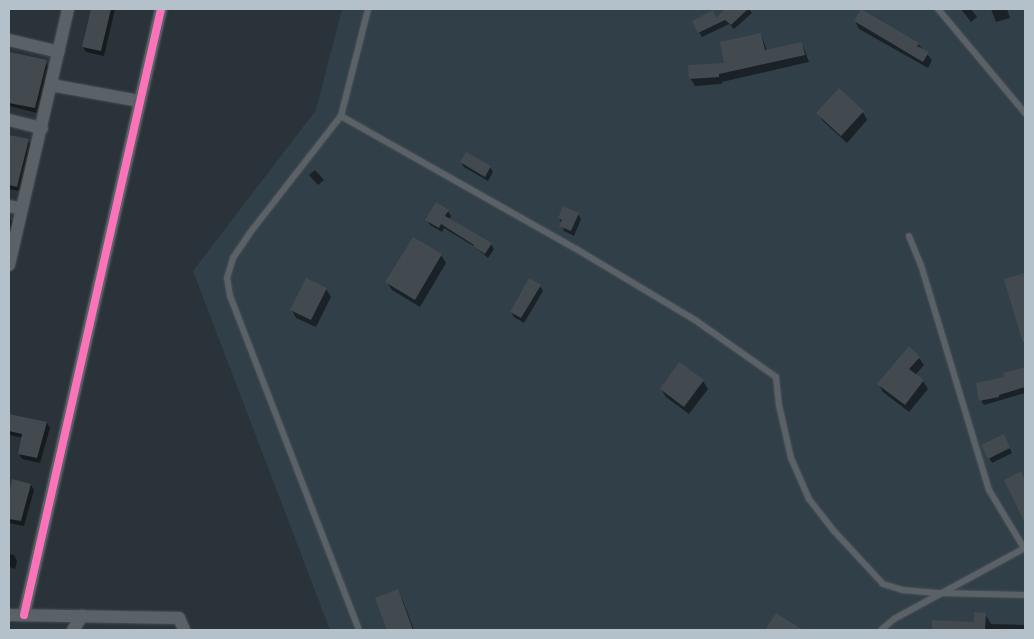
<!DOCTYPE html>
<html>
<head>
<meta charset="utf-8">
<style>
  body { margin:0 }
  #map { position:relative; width:1034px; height:639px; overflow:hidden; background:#2a3339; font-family:Quicksand,sans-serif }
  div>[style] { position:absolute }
  .airport>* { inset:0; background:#313f49 }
  .shadow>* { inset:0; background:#0007 }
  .building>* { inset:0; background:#424a4f }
  .roads { filter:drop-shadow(0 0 1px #484f54) drop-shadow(0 0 1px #484f54) }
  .lane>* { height:6px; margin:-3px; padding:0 3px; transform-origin:3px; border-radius:3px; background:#5a6167 }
  .street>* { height:12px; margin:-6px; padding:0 6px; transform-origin:6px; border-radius:6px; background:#5a6167 }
  .cycleway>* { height:8px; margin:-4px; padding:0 4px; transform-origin:4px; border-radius:4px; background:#fb73b8 }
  span { translate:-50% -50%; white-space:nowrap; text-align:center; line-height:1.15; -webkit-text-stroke:4.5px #1d2a34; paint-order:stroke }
  .frame { position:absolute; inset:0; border:10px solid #b4c0ca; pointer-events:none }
</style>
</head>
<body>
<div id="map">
  <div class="airport">
    <div style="clip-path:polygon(342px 9px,1025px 9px,1025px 630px,330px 630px,193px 271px,316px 110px)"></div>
  </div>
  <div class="shadow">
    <div style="clip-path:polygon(92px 9px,115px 9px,104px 56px,86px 52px,83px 47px)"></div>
    <div style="clip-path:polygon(727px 9px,749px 9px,752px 13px,734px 29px,729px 24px,702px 37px,699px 32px)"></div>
    <div style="clip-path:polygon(961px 9px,971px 9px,977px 17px,971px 22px)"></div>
    <div style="clip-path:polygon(991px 9px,1007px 9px,1010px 18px,996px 22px)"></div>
    <div style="clip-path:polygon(855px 21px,918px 44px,932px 60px,928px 68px,859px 29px)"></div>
    <div style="clip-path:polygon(761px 34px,767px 51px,802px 43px,809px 62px,722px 82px,722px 84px,695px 86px,690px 78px,726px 64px)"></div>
    <div style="clip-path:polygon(9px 53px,46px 62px,49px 67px,37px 113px,9px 106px)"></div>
    <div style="clip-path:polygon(863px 112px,867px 120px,847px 143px,823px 121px,818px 113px)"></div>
    <div style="clip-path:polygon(9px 136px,28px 140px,31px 146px,20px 191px,9px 189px)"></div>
    <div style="clip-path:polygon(461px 162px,490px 167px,493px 172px,488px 181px,464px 167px)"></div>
    <div style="clip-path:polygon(315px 170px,324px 180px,318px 185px,309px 175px)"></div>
    <div style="clip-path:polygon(448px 211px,451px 216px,449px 220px,491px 244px,494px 249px,488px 258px,475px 247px,444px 228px,442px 232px,430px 225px,427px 220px)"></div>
    <div style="clip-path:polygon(578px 214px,581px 219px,574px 236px,564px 231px,559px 217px)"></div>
    <div style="clip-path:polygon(9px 218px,13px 223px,9px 239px)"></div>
    <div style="clip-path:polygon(441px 255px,446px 263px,420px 307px,392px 290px,387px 282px)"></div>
    <div style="clip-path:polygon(1024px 275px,1025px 277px,1025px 348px,1006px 280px)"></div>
    <div style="clip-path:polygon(540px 286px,543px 291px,524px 323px,514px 317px,511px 312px)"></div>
    <div style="clip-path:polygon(326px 289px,331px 297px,316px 327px,296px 318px,292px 310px)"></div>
    <div style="clip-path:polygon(919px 358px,924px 365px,915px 375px,923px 381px,928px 389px,909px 412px,883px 392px,879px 385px)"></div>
    <div style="clip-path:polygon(1021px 375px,1025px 393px,984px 405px,981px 400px,1005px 378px)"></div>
    <div style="clip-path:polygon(703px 381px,708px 389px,689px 414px,666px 397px,661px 389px)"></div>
    <div style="clip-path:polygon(9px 415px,47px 423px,50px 428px,40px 463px,22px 459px,19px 454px,23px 438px,9px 435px)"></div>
    <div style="clip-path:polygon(1006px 441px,1012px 453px,992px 463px,989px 458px)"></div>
    <div style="clip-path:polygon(13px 481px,31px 485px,34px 490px,24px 526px,9px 523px,9px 496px)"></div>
    <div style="clip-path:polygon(9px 554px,14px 555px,17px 561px,15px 569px,9px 567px)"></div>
    <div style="clip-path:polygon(398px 591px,403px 601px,414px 630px,388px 630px,377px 599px)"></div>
    <div style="clip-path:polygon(985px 614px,991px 624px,1024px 625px,1025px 630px,933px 630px,933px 622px,975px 623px)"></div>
  </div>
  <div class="building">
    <div style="clip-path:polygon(91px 9px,111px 9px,101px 51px,82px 47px)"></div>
    <div style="clip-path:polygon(725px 9px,748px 9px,731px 25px,725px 20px,698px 33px,692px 21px,713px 10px,716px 18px)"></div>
    <div style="clip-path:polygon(861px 9px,919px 43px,917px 46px,929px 52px,923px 62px,854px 21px)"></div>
    <div style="clip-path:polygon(761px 33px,765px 50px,802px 42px,805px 55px,719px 74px,719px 77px,689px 79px,688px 65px,724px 63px,720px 42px)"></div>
    <div style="clip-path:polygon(9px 52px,47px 60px,35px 108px,9px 103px)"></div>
    <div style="clip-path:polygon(839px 88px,864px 111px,841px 136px,816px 113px)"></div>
    <div style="clip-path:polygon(9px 135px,29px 139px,17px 187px,9px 185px)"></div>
    <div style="clip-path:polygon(466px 152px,491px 166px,485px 177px,460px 162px)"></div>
    <div style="clip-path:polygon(436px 202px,449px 210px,445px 216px,492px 243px,485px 254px,473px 246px,474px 245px,441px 224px,439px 228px,425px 220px)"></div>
    <div style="clip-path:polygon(563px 206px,579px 213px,571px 231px,559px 226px,562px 220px,558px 218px)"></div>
    <div style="clip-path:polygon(413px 237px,442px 254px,415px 300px,385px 282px)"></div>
    <div style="clip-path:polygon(1025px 273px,1025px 343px,1023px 343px,1004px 279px)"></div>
    <div style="clip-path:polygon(306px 278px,327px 288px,311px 320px,290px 310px)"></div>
    <div style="clip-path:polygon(529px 278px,541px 285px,521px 318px,510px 312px)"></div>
    <div style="clip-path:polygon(909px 346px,920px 357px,909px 369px,924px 380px,905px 405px,877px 384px)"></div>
    <div style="clip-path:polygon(679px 362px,704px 380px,684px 407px,660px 389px)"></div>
    <div style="clip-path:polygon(1025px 367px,1025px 387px,999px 395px,999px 397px,979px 401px,976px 383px,1004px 377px,1003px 373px)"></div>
    <div style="clip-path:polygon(9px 414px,47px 422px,37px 458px,18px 454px,22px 434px,9px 431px)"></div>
    <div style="clip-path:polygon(1004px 434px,1010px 448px,988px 459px,981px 445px)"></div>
    <div style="clip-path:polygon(1021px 471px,1025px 480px,1025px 523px,1004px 480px)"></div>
    <div style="clip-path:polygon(12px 479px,31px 484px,21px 521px,9px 519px,9px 495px)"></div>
    <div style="clip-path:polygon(398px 589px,413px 630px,387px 630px,375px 598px)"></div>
    <div style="clip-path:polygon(974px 612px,986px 613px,985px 630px,932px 630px,932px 620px,974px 622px)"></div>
    <div style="clip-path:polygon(776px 613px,803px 630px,765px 630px)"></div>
  </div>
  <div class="roads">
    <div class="lane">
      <div style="left:938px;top:9px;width:136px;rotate:50.1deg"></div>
      <div style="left:341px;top:116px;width:272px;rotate:29.5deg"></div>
      <div style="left:578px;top:250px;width:136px;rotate:30.9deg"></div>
      <div style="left:695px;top:320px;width:99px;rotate:35.1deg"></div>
      <div style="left:776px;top:377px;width:28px;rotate:84deg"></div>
      <div style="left:779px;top:405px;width:54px;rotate:77.2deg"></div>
      <div style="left:791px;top:458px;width:45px;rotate:66.3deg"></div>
      <div style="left:809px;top:499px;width:41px;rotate:52deg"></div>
      <div style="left:834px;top:531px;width:72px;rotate:47.2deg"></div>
      <div style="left:883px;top:584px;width:21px;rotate:17deg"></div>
      <div style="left:903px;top:590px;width:36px;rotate:5deg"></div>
      <div style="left:939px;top:593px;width:86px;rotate:1.3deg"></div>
      <div style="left:909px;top:236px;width:31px;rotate:68deg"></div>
      <div style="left:921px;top:265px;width:235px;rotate:73.2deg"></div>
      <div style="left:989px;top:490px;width:68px;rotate:58.9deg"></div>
      <div style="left:359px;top:630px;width:358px;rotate:-111.1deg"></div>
      <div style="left:230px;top:296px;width:18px;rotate:-99deg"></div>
      <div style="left:227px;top:278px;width:21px;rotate:-73deg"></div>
      <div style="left:233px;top:258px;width:29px;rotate:-56deg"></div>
      <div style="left:249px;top:234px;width:150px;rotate:-52.1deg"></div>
      <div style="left:341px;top:116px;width:110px;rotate:-75.8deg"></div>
      <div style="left:881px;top:630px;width:17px;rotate:-40deg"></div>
      <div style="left:894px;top:619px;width:149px;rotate:-28.5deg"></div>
    </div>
    <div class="street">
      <div style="left:9px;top:40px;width:51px;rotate:13.5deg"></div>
      <div style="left:51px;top:85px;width:89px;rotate:10.3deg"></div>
      <div style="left:9px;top:120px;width:34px;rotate:14deg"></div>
      <div style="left:9px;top:206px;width:13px;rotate:13deg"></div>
      <div style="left:9px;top:265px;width:263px;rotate:-77deg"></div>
      <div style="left:9px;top:615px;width:170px;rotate:1deg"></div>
      <div style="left:179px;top:618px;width:13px;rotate:67deg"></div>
      <div style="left:24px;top:615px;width:621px;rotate:-77.26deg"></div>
      <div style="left:73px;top:630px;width:17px;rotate:-57deg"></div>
    </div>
  </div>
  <div class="cycleway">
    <div style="left:24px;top:615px;width:621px;rotate:-77.26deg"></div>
  </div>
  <div class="frame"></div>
</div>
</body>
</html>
